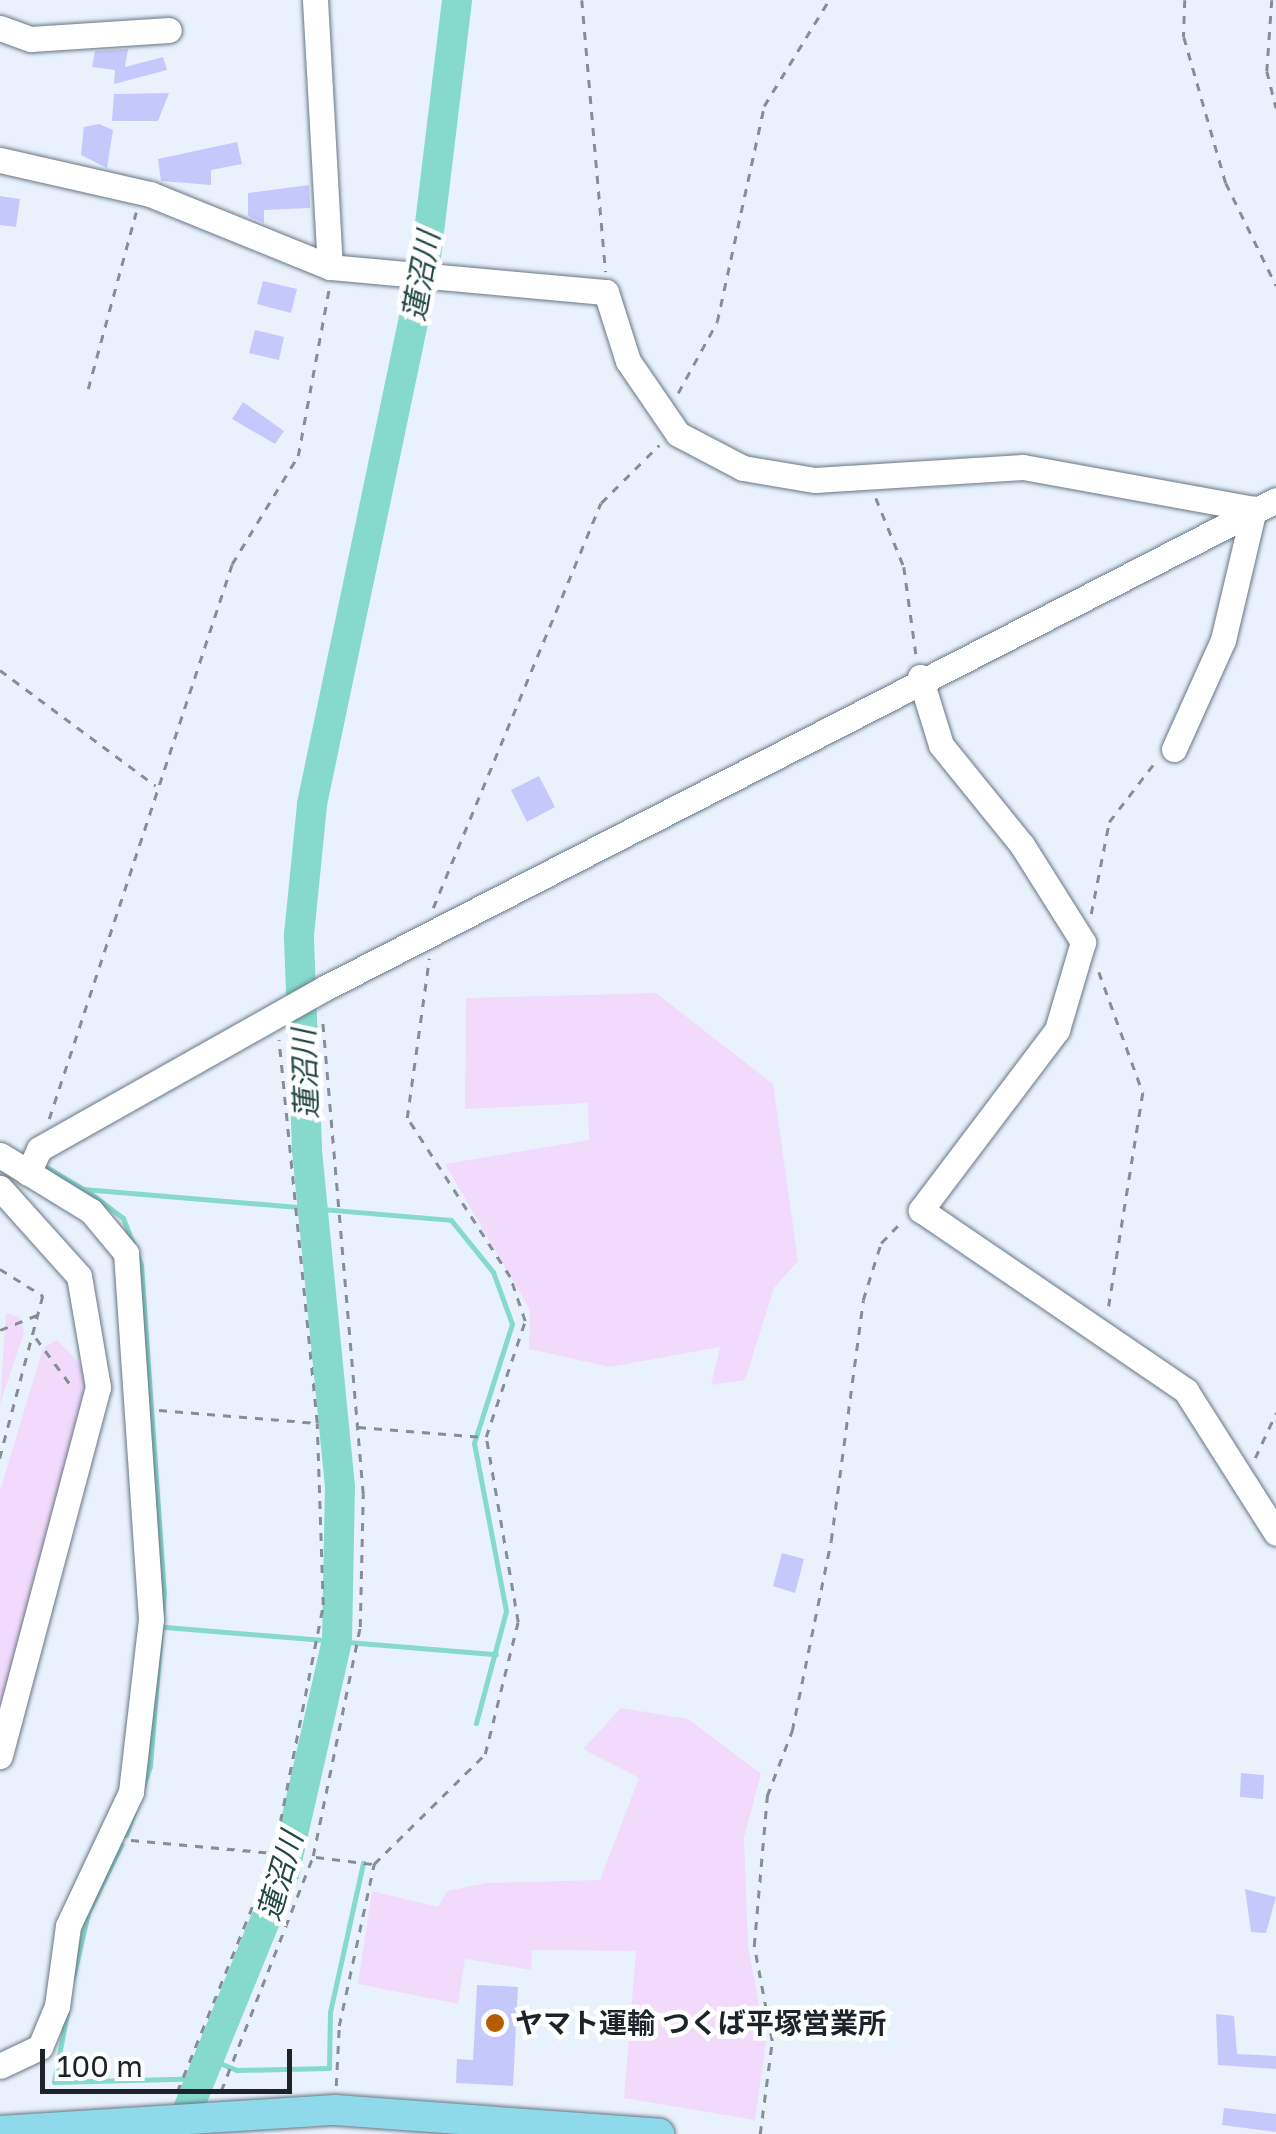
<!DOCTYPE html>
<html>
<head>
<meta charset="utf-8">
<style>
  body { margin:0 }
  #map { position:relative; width:1276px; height:2134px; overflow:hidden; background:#e9f2fc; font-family:"Golos Text","Noto Sans JP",sans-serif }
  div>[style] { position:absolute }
  .green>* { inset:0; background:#f1dafc }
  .stream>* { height:5px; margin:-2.5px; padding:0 2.5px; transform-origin:2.5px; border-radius:2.5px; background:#85dacc }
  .river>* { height:30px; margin:-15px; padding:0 15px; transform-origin:15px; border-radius:15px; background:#85dacc }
  .building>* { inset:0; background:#c5c8fa }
  .path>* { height:2.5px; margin-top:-1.25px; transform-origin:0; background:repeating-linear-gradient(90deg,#868d95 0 8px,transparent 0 16px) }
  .roads { filter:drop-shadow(0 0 2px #687684) drop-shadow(0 0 2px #687684) }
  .minor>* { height:25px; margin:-12.5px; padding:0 12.5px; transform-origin:12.5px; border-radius:12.5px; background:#fff }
  .major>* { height:30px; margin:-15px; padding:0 15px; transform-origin:15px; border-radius:15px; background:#8edaeb }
  .dots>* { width:28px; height:28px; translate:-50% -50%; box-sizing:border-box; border:5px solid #fff; border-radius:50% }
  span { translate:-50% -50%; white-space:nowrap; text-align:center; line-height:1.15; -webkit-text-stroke:9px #fff; paint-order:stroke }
  .poi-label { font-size:28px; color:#1d2329; font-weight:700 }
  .left { translate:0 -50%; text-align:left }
  .water-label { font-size:30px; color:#204842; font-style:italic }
  .scale { position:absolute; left:40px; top:2049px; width:252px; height:45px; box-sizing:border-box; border:5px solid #1d2329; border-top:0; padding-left:12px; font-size:30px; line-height:35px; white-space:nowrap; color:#1d2329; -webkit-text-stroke:8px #fff; paint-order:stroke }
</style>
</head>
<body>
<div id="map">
  <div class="green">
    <div style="clip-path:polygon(656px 993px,773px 1084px,798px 1261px,774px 1288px,745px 1380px,711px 1385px,720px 1347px,610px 1367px,529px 1349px,530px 1310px,445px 1164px,589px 1140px,588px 1103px,465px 1109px,466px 998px)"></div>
    <div style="clip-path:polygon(6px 1313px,20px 1317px,24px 1333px,0 1404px)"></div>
    <div style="clip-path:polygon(57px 1340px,89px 1374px,0 1709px,0 1491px,43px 1348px)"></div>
    <div style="clip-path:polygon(621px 1708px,688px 1719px,761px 1774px,744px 1837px,748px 1946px,766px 2041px,755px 2120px,624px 2098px,636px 1951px,532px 1950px,531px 1970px,465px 1959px,458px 2004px,358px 1984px,372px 1891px,438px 1907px,447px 1891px,486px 1883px,600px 1880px,639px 1778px,583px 1749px)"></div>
  </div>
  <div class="stream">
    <div style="left:46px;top:1167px;width:43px;rotate:30.7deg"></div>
    <div style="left:83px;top:1189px;width:369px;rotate:4.8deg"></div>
    <div style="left:451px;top:1220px;width:67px;rotate:51.1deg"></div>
    <div style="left:493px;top:1272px;width:55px;rotate:69.9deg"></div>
    <div style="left:512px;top:1324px;width:125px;rotate:107.7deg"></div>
    <div style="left:474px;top:1443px;width:171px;rotate:79.2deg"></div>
    <div style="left:506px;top:1611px;width:116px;rotate:105deg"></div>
    <div style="left:86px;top:1190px;width:46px;rotate:37.1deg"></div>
    <div style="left:123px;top:1218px;width:50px;rotate:69deg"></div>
    <div style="left:141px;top:1265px;width:328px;rotate:86deg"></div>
    <div style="left:164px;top:1592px;width:175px;rotate:94.6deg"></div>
    <div style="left:150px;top:1766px;width:73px;rotate:109.2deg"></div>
    <div style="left:165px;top:1627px;width:332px;rotate:4.7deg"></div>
    <div style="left:73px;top:1978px;width:67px;rotate:-77deg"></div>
    <div style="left:88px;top:1913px;width:76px;rotate:-64.1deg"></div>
    <div style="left:67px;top:2013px;width:70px;rotate:100.7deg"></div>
    <div style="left:54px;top:2082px;width:148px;rotate:-1.5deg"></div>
    <div style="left:212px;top:2060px;width:27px;rotate:22deg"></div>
    <div style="left:237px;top:2070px;width:92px;rotate:-1.2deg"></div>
    <div style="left:329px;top:2068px;width:56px;rotate:-89deg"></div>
    <div style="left:330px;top:2012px;width:153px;rotate:-77.5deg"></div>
  </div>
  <div class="river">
    <div style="left:178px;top:2134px;width:281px;rotate:-67.8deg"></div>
    <div style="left:284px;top:1874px;width:239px;rotate:-77.2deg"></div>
    <div style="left:337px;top:1641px;width:154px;rotate:-88.9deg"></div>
    <div style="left:340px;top:1487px;width:341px;rotate:-95.6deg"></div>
    <div style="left:307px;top:1148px;width:213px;rotate:-92.2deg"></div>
    <div style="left:299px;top:935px;width:132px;rotate:-84.3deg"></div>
    <div style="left:312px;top:804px;width:551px;rotate:-78.16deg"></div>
    <div style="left:425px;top:265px;width:267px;rotate:-83.1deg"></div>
  </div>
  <div class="building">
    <div style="clip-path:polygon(128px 49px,125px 67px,163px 57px,167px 70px,114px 84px,115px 70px,92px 67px,95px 51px)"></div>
    <div style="clip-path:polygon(169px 93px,158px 121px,112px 121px,114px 94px)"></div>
    <div style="clip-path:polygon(99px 124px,113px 130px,107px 168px,81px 155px,84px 127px)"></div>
    <div style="clip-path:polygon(237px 142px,242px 164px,211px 170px,211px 185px,161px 181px,158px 159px)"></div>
    <div style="clip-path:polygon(309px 185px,310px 208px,264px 210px,264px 223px,248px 216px,248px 193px)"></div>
    <div style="clip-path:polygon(0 196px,20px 199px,16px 227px,0 225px)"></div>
    <div style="clip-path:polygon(263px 281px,297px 289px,291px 313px,257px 304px)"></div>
    <div style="clip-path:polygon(255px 330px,284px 337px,279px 360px,249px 353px)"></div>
    <div style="clip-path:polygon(243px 402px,284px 431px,275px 444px,232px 419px)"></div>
    <div style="clip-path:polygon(539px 776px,555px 807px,527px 822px,511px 790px)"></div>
    <div style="clip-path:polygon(782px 1553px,804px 1559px,795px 1593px,773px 1586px)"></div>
    <div style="clip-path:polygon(1241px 1773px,1264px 1775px,1263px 1799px,1240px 1797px)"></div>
    <div style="clip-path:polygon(1245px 1889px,1276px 1897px,1266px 1933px,1251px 1932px)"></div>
    <div style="clip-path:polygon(477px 1985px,518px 1987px,513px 2086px,456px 2083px,457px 2059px,473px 2060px)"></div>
    <div style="clip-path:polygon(1216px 2014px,1234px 2016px,1237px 2054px,1276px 2056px,1276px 2069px,1218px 2065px)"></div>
    <div style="clip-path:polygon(1224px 2108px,1276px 2114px,1276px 2132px,1222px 2125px)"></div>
  </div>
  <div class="path">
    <div style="left:582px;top:0;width:273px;rotate:85deg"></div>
    <div style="left:1185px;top:0;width:37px;rotate:92deg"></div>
    <div style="left:1184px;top:37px;width:152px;rotate:74deg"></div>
    <div style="left:1226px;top:183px;width:114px;rotate:63.9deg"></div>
    <div style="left:1272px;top:0;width:71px;rotate:94deg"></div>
    <div style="left:1267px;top:71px;width:38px;rotate:76deg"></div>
    <div style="left:88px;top:389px;width:183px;rotate:-74.8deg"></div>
    <div style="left:678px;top:393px;width:81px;rotate:-61.2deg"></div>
    <div style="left:717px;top:322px;width:221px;rotate:-77.7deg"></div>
    <div style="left:764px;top:106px;width:124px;rotate:-58.5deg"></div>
    <div style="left:876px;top:498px;width:74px;rotate:67.9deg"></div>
    <div style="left:904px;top:567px;width:88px;rotate:82.1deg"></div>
    <div style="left:0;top:670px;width:194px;rotate:36.6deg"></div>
    <div style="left:433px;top:908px;width:438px;rotate:-67.5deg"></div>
    <div style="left:601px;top:503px;width:82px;rotate:-45deg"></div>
    <div style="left:1091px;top:914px;width:94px;rotate:-78.9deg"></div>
    <div style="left:1109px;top:822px;width:77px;rotate:-52.4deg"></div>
    <div style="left:1099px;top:972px;width:129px;rotate:70deg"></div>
    <div style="left:1143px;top:1093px;width:222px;rotate:99.1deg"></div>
    <div style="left:49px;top:1119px;width:584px;rotate:-71.75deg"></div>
    <div style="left:232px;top:564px;width:127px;rotate:-58.6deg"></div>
    <div style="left:298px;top:456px;width:170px;rotate:-79.5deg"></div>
    <div style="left:0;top:1269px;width:51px;rotate:32.1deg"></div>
    <div style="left:43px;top:1296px;width:168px;rotate:104.9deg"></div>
    <div style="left:0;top:1330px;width:40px;rotate:-22deg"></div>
    <div style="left:36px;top:1338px;width:62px;rotate:53.5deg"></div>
    <div style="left:159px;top:1410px;width:158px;rotate:4.7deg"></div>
    <div style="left:358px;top:1427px;width:126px;rotate:4.5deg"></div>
    <div style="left:1255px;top:1458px;width:50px;rotate:-65deg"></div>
    <div style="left:131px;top:1840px;width:143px;rotate:5.2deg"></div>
    <div style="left:316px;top:1857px;width:57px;rotate:7deg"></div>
    <div style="left:336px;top:2086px;width:60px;rotate:-87.1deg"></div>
    <div style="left:339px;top:2026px;width:166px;rotate:-77.8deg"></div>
    <div style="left:374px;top:1864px;width:156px;rotate:-44.7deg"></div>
    <div style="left:485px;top:1754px;width:136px;rotate:-76deg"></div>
    <div style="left:518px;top:1622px;width:188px;rotate:-99.8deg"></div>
    <div style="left:486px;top:1437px;width:122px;rotate:-71.4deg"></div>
    <div style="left:525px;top:1321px;width:46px;rotate:-108.8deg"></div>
    <div style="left:510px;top:1277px;width:189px;rotate:-122.9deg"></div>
    <div style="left:407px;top:1118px;width:161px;rotate:-82.1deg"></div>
    <div style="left:221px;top:2091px;width:252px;rotate:-68.6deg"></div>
    <div style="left:313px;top:1856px;width:234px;rotate:-78.4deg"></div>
    <div style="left:360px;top:1627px;width:133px;rotate:-88.7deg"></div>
    <div style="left:363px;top:1494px;width:480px;rotate:-94.9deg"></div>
    <div style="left:177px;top:2092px;width:258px;rotate:-67.9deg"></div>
    <div style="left:274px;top:1853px;width:253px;rotate:-78.8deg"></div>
    <div style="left:323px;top:1605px;width:182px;rotate:-91.9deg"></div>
    <div style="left:317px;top:1423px;width:385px;rotate:-95.7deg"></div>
    <div style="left:760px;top:2134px;width:94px;rotate:-82.6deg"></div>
    <div style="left:772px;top:2041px;width:97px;rotate:-100.7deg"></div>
    <div style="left:754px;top:1946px;width:151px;rotate:-85deg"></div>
    <div style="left:767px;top:1796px;width:70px;rotate:-69deg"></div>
    <div style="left:792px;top:1731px;width:194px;rotate:-78.4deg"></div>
    <div style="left:831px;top:1541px;width:243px;rotate:-82.4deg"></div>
    <div style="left:863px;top:1300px;width:60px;rotate:-72.5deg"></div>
    <div style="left:881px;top:1243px;width:30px;rotate:-46deg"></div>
  </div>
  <div class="roads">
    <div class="minor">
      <div style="left:315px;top:0;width:267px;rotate:86.8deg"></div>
      <div style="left:0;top:28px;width:33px;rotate:20deg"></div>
      <div style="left:31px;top:39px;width:138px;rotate:-3.7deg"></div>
      <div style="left:0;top:160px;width:154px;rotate:12.8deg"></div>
      <div style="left:150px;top:194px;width:194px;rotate:22.1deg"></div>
      <div style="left:330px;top:267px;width:277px;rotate:5.2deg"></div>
      <div style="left:606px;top:292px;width:72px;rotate:72.3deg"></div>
      <div style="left:628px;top:361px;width:88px;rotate:55.6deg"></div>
      <div style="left:678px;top:434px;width:73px;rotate:27.6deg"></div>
      <div style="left:743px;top:468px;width:73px;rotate:9.5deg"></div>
      <div style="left:815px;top:480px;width:208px;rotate:-3.6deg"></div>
      <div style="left:1023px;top:467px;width:235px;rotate:10.3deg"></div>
      <div style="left:920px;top:677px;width:71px;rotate:72.8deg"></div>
      <div style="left:941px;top:745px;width:129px;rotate:51deg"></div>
      <div style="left:1022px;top:845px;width:115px;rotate:57.8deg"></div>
      <div style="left:1083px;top:942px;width:92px;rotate:106.5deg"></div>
      <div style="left:1057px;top:1030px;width:226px;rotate:127.1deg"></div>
      <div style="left:921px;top:1210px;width:321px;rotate:34.3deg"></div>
      <div style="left:1186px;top:1391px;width:168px;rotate:57.6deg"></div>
      <div style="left:1174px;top:749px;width:120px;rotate:-65.8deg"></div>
      <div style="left:1223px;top:640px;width:135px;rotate:-76.7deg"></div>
      <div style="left:0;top:1155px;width:107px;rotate:31.6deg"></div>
      <div style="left:91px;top:1211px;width:55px;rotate:50.2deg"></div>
      <div style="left:126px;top:1253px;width:367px;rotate:86.1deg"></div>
      <div style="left:151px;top:1619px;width:174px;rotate:96.6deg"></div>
      <div style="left:131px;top:1792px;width:148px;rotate:115.2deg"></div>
      <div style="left:68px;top:1926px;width:81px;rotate:97.8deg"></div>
      <div style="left:57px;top:2006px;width:44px;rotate:112.5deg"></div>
      <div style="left:40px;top:2047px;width:44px;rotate:154.6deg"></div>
      <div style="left:28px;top:1173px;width:26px;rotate:-65deg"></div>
      <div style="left:39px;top:1149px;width:326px;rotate:-29.4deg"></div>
      <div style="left:323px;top:989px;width:1071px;rotate:-27.16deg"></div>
      <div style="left:0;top:1188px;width:118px;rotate:48.1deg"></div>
      <div style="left:79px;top:1276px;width:113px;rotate:80.3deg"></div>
      <div style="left:98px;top:1387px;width:382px;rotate:104.9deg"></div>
    </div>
    <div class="major">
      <div style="left:0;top:2131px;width:336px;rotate:-3.6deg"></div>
      <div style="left:335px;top:2110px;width:325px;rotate:4.2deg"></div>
    </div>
  </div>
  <div class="dots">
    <div style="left:495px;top:2023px;background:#b75b00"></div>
  </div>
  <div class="poi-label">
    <span class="left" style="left:515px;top:2023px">ヤマト運輸 つくば平塚営業所</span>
  </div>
  <div class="water-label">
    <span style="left:421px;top:276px;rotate:-80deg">蓮沼川</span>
    <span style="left:305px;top:1074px;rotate:-92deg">蓮沼川</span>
    <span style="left:280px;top:1876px;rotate:-74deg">蓮沼川</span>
  </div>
  <div class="scale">100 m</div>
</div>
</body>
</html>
